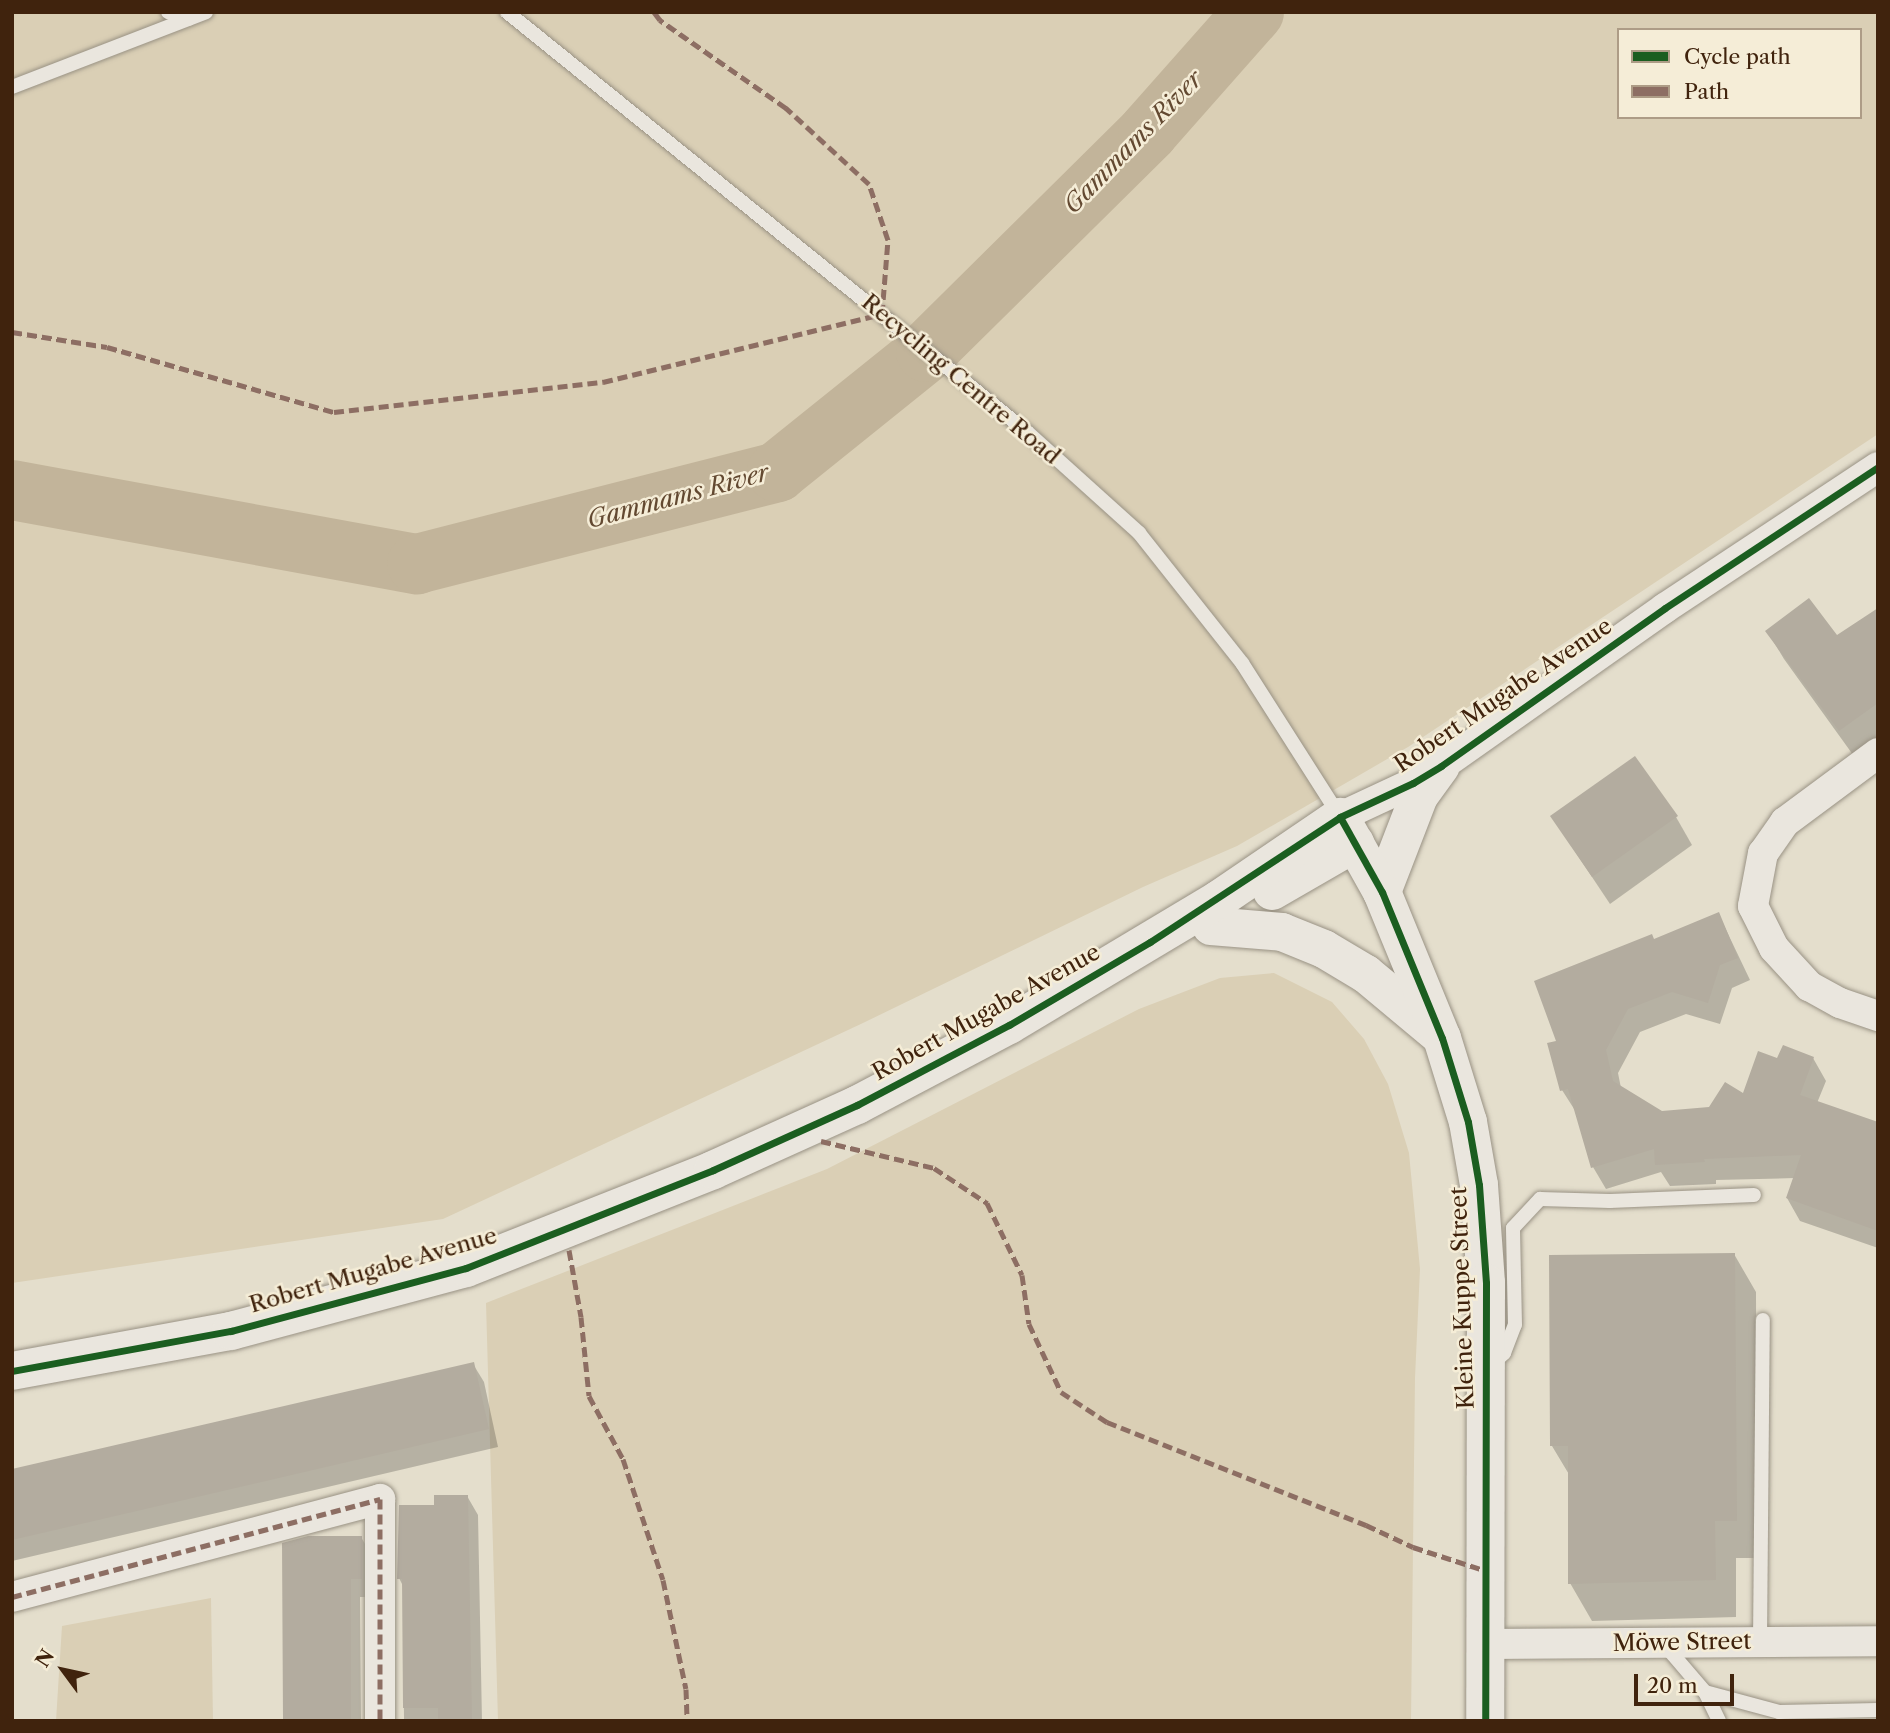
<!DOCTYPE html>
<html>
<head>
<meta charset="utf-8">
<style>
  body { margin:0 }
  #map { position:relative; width:1890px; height:1733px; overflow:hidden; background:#e4decc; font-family:"Libre Caslon Text",serif }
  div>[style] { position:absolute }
  .green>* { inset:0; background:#dacfb5 }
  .shadow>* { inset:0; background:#0003 }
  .river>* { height:60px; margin:-30px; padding:0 30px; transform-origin:30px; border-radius:30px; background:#c2b49a }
  .building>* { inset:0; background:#b3ac9f }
  .roads { filter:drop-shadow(0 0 2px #999284) drop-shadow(0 0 2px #999284) }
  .lane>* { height:14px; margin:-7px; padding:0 7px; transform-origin:7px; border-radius:7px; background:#eae6de }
  .street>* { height:30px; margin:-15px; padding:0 15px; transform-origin:15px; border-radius:15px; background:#eae6de }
  .secondary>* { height:38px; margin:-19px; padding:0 19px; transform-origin:19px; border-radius:19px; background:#eae6de }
  .quiet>* { height:5px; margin-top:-2.5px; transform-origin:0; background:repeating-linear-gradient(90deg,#8d6e63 0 10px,transparent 0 15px) }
  .cycleway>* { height:7px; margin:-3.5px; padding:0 3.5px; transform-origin:3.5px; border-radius:3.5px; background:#1b5e20 }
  span { translate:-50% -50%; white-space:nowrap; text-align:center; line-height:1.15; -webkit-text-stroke:5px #f5edd7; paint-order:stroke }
  .street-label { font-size:23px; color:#40230d }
  .water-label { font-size:24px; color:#634931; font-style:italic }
  .frame { position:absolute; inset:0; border:14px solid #40230d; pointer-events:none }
  .legend { position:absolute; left:1617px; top:28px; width:245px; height:91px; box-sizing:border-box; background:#f5edd7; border:2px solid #ad9c86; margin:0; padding:9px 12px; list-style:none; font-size:21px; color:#40230d }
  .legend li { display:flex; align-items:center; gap:14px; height:35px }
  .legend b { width:35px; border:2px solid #ad9c86 }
  .north { position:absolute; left:28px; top:1635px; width:70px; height:70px; -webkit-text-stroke:5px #f5edd7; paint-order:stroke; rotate:303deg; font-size:19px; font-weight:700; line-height:28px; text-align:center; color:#40230d }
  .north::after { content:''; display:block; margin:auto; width:24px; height:32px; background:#40230d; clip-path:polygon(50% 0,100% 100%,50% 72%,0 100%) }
  .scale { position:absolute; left:1634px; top:1674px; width:100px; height:32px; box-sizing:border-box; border:4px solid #40230d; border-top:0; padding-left:9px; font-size:21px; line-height:24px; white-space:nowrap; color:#40230d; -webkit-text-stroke:5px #f5edd7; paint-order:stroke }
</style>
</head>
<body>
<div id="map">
  <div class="green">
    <div style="clip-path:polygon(evenodd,12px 12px,1878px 12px,1878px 434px,1408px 747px,1237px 846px,1143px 887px,863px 1023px,443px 1219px,12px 1283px,12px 12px,1619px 30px,1860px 30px,1860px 117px,1619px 117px,1619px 30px)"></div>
    <div style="clip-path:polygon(1274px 973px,1332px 1002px,1364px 1039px,1388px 1084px,1409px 1153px,1420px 1269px,1415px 1378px,1411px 1721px,498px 1721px,486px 1303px,827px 1169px,1139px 1009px,1220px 978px)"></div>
    <div style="clip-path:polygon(211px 1598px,213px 1721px,56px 1721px,62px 1626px)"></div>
  </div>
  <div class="shadow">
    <div style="clip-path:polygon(1878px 610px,1878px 743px,1856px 759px,1784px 659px,1767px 631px,1836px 638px)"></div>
    <div style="clip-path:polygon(1552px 817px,1676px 817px,1692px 845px,1610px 904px)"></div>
    <div style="clip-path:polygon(1719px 915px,1750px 980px,1732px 988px,1720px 1024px,1686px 1014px,1640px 1032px,1618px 1073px,1621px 1088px,1661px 1113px,1710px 1109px,1743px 1096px,1778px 1061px,1813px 1058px,1826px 1081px,1817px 1103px,1878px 1124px,1878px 1248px,1800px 1221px,1787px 1198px,1795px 1178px,1716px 1180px,1716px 1184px,1670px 1186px,1661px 1172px,1606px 1189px,1593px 1167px,1576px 1112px,1562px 1090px,1559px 1042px,1654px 941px)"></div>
    <div style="clip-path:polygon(1734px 1254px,1756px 1292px,1757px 1558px,1736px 1558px,1736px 1617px,1592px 1621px,1570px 1583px,1570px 1476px,1552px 1446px)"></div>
    <div style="clip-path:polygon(473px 1364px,484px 1382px,498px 1447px,12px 1561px,12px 1471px)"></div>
    <div style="clip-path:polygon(467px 1496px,478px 1515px,482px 1721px,404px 1721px,403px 1586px,399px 1578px,436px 1507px)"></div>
    <div style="clip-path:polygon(361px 1537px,372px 1556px,372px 1597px,360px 1597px,361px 1721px,285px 1721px)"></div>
  </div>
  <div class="river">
    <div style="left:12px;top:490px;width:412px;rotate:10.4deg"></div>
    <div style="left:417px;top:564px;width:372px;rotate:-14.3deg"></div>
    <div style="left:777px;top:472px;width:191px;rotate:-38.8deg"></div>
    <div style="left:926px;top:352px;width:313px;rotate:-44.7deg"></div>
    <div style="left:1148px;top:132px;width:160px;rotate:-48.5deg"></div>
  </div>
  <div class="building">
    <div style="clip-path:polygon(1809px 598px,1837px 635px,1878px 608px,1878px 703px,1839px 731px,1765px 631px)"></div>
    <div style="clip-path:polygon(1635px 756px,1678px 816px,1592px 877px,1550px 816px)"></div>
    <div style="clip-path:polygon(1719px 912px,1738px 958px,1720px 965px,1708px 1003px,1672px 992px,1628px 1009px,1606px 1050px,1613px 1081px,1662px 1111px,1709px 1107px,1725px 1082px,1743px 1093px,1758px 1051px,1777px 1058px,1783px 1045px,1814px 1057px,1800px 1095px,1878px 1122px,1878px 1231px,1786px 1198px,1801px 1155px,1704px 1159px,1705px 1162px,1655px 1165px,1654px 1149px,1591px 1168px,1568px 1089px,1560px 1091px,1547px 1043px,1556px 1041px,1534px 981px,1652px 934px,1654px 939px)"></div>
    <div style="clip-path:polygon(1735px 1253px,1737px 1521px,1715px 1521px,1716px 1580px,1568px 1584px,1568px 1446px,1550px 1446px,1549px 1255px)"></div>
    <div style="clip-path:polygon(474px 1362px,489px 1429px,12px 1540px,12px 1469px)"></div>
    <div style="clip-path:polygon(434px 1495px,468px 1495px,472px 1721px,438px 1721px,438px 1708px,403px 1708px,402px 1579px,397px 1579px,399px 1505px,434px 1505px)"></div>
    <div style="clip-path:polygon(308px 1536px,362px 1536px,362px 1579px,351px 1579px,351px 1721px,283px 1721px,282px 1543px)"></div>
  </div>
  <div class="roads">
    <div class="lane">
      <div style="left:168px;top:12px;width:22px;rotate:18deg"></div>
      <div style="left:507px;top:12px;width:668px;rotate:38.93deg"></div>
      <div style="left:1027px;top:432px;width:151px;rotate:42deg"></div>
      <div style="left:1139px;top:533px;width:166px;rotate:51.6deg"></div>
      <div style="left:1242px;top:663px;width:183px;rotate:57.5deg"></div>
      <div style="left:12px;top:87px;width:208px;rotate:-21.1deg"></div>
      <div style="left:1493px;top:1363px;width:15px;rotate:-42deg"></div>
      <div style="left:1504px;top:1353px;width:30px;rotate:-69deg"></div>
      <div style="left:1515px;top:1325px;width:97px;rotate:-91.2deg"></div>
      <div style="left:1513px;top:1228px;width:40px;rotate:-47deg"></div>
      <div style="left:1540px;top:1199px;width:70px;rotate:1.6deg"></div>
      <div style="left:1610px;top:1201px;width:144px;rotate:-2.4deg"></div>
      <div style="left:1760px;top:1642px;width:322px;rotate:-89.5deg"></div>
      <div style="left:1663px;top:1643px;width:65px;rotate:49.4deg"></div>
      <div style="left:1705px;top:1692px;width:77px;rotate:15.1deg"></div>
      <div style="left:1779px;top:1712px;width:99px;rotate:-1.2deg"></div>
      <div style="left:1705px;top:1692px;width:32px;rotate:64deg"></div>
    </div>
    <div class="street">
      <div style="left:1878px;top:753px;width:116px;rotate:143.4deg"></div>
      <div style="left:1785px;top:822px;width:38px;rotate:125deg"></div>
      <div style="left:1763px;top:853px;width:54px;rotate:100.7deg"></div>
      <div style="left:1753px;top:906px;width:47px;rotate:63.4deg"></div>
      <div style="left:1774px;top:948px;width:52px;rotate:47.4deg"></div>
      <div style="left:1809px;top:986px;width:35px;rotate:29deg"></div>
      <div style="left:1840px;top:1003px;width:40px;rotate:18.9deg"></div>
      <div style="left:1340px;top:817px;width:81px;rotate:-25deg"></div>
      <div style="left:1413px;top:783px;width:33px;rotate:-31deg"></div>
      <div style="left:1441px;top:766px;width:274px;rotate:-35.2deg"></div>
      <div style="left:1665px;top:608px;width:255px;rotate:-33.5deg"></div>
      <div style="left:12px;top:1597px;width:381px;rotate:-14.9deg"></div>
      <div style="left:380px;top:1499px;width:222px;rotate:90deg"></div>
      <div style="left:1487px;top:1644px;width:391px;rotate:-0.4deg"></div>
    </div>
    <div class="secondary">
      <div style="left:1272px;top:891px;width:96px;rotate:-30deg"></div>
      <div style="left:1382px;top:892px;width:103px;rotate:-68.9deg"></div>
      <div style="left:1419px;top:796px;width:37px;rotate:-54deg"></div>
      <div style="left:1211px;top:926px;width:71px;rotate:4.8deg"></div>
      <div style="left:1282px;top:932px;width:45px;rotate:22deg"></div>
      <div style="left:1324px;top:949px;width:49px;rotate:30.8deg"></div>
      <div style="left:1366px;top:974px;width:94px;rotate:39.8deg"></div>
      <div style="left:12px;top:1371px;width:223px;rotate:-10.4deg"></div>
      <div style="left:231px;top:1331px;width:243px;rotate:-15deg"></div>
      <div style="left:466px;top:1268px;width:266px;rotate:-21.6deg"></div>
      <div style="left:713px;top:1170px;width:158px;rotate:-24.3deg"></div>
      <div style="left:857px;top:1105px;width:172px;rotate:-27.8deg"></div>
      <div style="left:1009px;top:1025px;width:244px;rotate:-30.9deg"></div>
      <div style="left:1218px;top:900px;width:148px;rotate:-34.2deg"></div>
      <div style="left:1340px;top:817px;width:86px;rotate:60.8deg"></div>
      <div style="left:1382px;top:892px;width:158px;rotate:67.7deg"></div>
      <div style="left:1442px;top:1038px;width:88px;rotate:72.8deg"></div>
      <div style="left:1468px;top:1122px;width:64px;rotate:80.1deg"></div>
      <div style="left:1479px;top:1185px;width:98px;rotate:85.9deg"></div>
      <div style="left:1486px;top:1283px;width:438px;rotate:90.1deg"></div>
    </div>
  </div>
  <div class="quiet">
    <div style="left:12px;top:332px;width:96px;rotate:9deg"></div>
    <div style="left:107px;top:347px;width:236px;rotate:16deg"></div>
    <div style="left:334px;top:412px;width:271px;rotate:-6.4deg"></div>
    <div style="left:603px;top:382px;width:287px;rotate:-13.7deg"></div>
    <div style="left:882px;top:314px;width:74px;rotate:-85.4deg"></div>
    <div style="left:888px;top:240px;width:59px;rotate:-108.7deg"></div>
    <div style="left:869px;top:184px;width:113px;rotate:-137.5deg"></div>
    <div style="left:786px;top:108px;width:154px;rotate:-145.1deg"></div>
    <div style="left:660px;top:20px;width:10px;rotate:-127deg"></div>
    <div style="left:821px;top:1141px;width:116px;rotate:13.4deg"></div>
    <div style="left:934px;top:1168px;width:64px;rotate:33.4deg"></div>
    <div style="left:987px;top:1203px;width:80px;rotate:64.1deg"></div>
    <div style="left:1022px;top:1275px;width:49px;rotate:81.9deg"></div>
    <div style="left:1029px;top:1324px;width:75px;rotate:64.8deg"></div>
    <div style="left:1061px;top:1392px;width:55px;rotate:33.1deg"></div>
    <div style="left:1107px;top:1422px;width:279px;rotate:21.7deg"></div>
    <div style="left:1366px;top:1525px;width:52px;rotate:25.1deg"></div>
    <div style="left:1413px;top:1547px;width:78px;rotate:18deg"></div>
    <div style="left:569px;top:1250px;width:68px;rotate:79.8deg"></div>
    <div style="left:581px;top:1317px;width:79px;rotate:84.2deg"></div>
    <div style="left:589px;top:1396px;width:72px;rotate:61.6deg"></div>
    <div style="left:623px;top:1459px;width:127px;rotate:71.7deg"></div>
    <div style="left:663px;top:1580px;width:111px;rotate:78.1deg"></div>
    <div style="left:686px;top:1689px;width:32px;rotate:88deg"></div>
    <div style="left:12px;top:1597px;width:381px;rotate:-14.9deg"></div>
    <div style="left:380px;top:1499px;width:222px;rotate:90deg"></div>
  </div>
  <div class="cycleway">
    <div style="left:1340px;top:817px;width:86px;rotate:60.8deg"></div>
    <div style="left:1382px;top:892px;width:158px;rotate:67.7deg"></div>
    <div style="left:1442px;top:1038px;width:88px;rotate:72.8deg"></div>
    <div style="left:1468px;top:1122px;width:64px;rotate:80.1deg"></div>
    <div style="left:1479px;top:1185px;width:98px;rotate:85.9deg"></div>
    <div style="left:1486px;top:1283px;width:438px;rotate:90.1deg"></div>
    <div style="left:12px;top:1371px;width:223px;rotate:-10.4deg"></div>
    <div style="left:231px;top:1331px;width:243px;rotate:-15deg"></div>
    <div style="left:466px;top:1268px;width:266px;rotate:-21.6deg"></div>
    <div style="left:713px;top:1170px;width:158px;rotate:-24.3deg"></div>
    <div style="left:857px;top:1105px;width:172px;rotate:-27.8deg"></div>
    <div style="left:1009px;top:1025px;width:164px;rotate:-30.5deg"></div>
    <div style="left:1150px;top:942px;width:227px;rotate:-33.3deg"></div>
    <div style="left:1340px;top:817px;width:81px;rotate:-25deg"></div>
    <div style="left:1413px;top:783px;width:33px;rotate:-31deg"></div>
    <div style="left:1441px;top:766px;width:274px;rotate:-35.2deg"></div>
    <div style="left:1665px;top:608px;width:255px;rotate:-33.5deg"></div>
  </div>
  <div class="street-label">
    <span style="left:961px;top:379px;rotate:40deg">Recycling Centre Road</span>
    <span style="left:1503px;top:695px;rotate:-34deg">Robert Mugabe Avenue</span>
    <span style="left:986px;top:1012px;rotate:-29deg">Robert Mugabe Avenue</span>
    <span style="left:373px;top:1270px;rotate:-16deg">Robert Mugabe Avenue</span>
    <span style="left:1462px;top:1298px;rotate:-92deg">Kleine Kuppe Street</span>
    <span style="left:1682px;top:1642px;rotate:-1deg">Möwe Street</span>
  </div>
  <div class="water-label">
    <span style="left:1133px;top:142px;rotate:-46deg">Gammams River</span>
    <span style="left:678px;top:496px;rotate:-15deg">Gammams River</span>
  </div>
  <div class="frame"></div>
  <ul class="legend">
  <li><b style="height:9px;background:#1b5e20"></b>Cycle path</li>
  <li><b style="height:9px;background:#8d6e63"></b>Path</li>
  </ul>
  <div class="north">N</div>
  <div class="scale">20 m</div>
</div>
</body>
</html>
